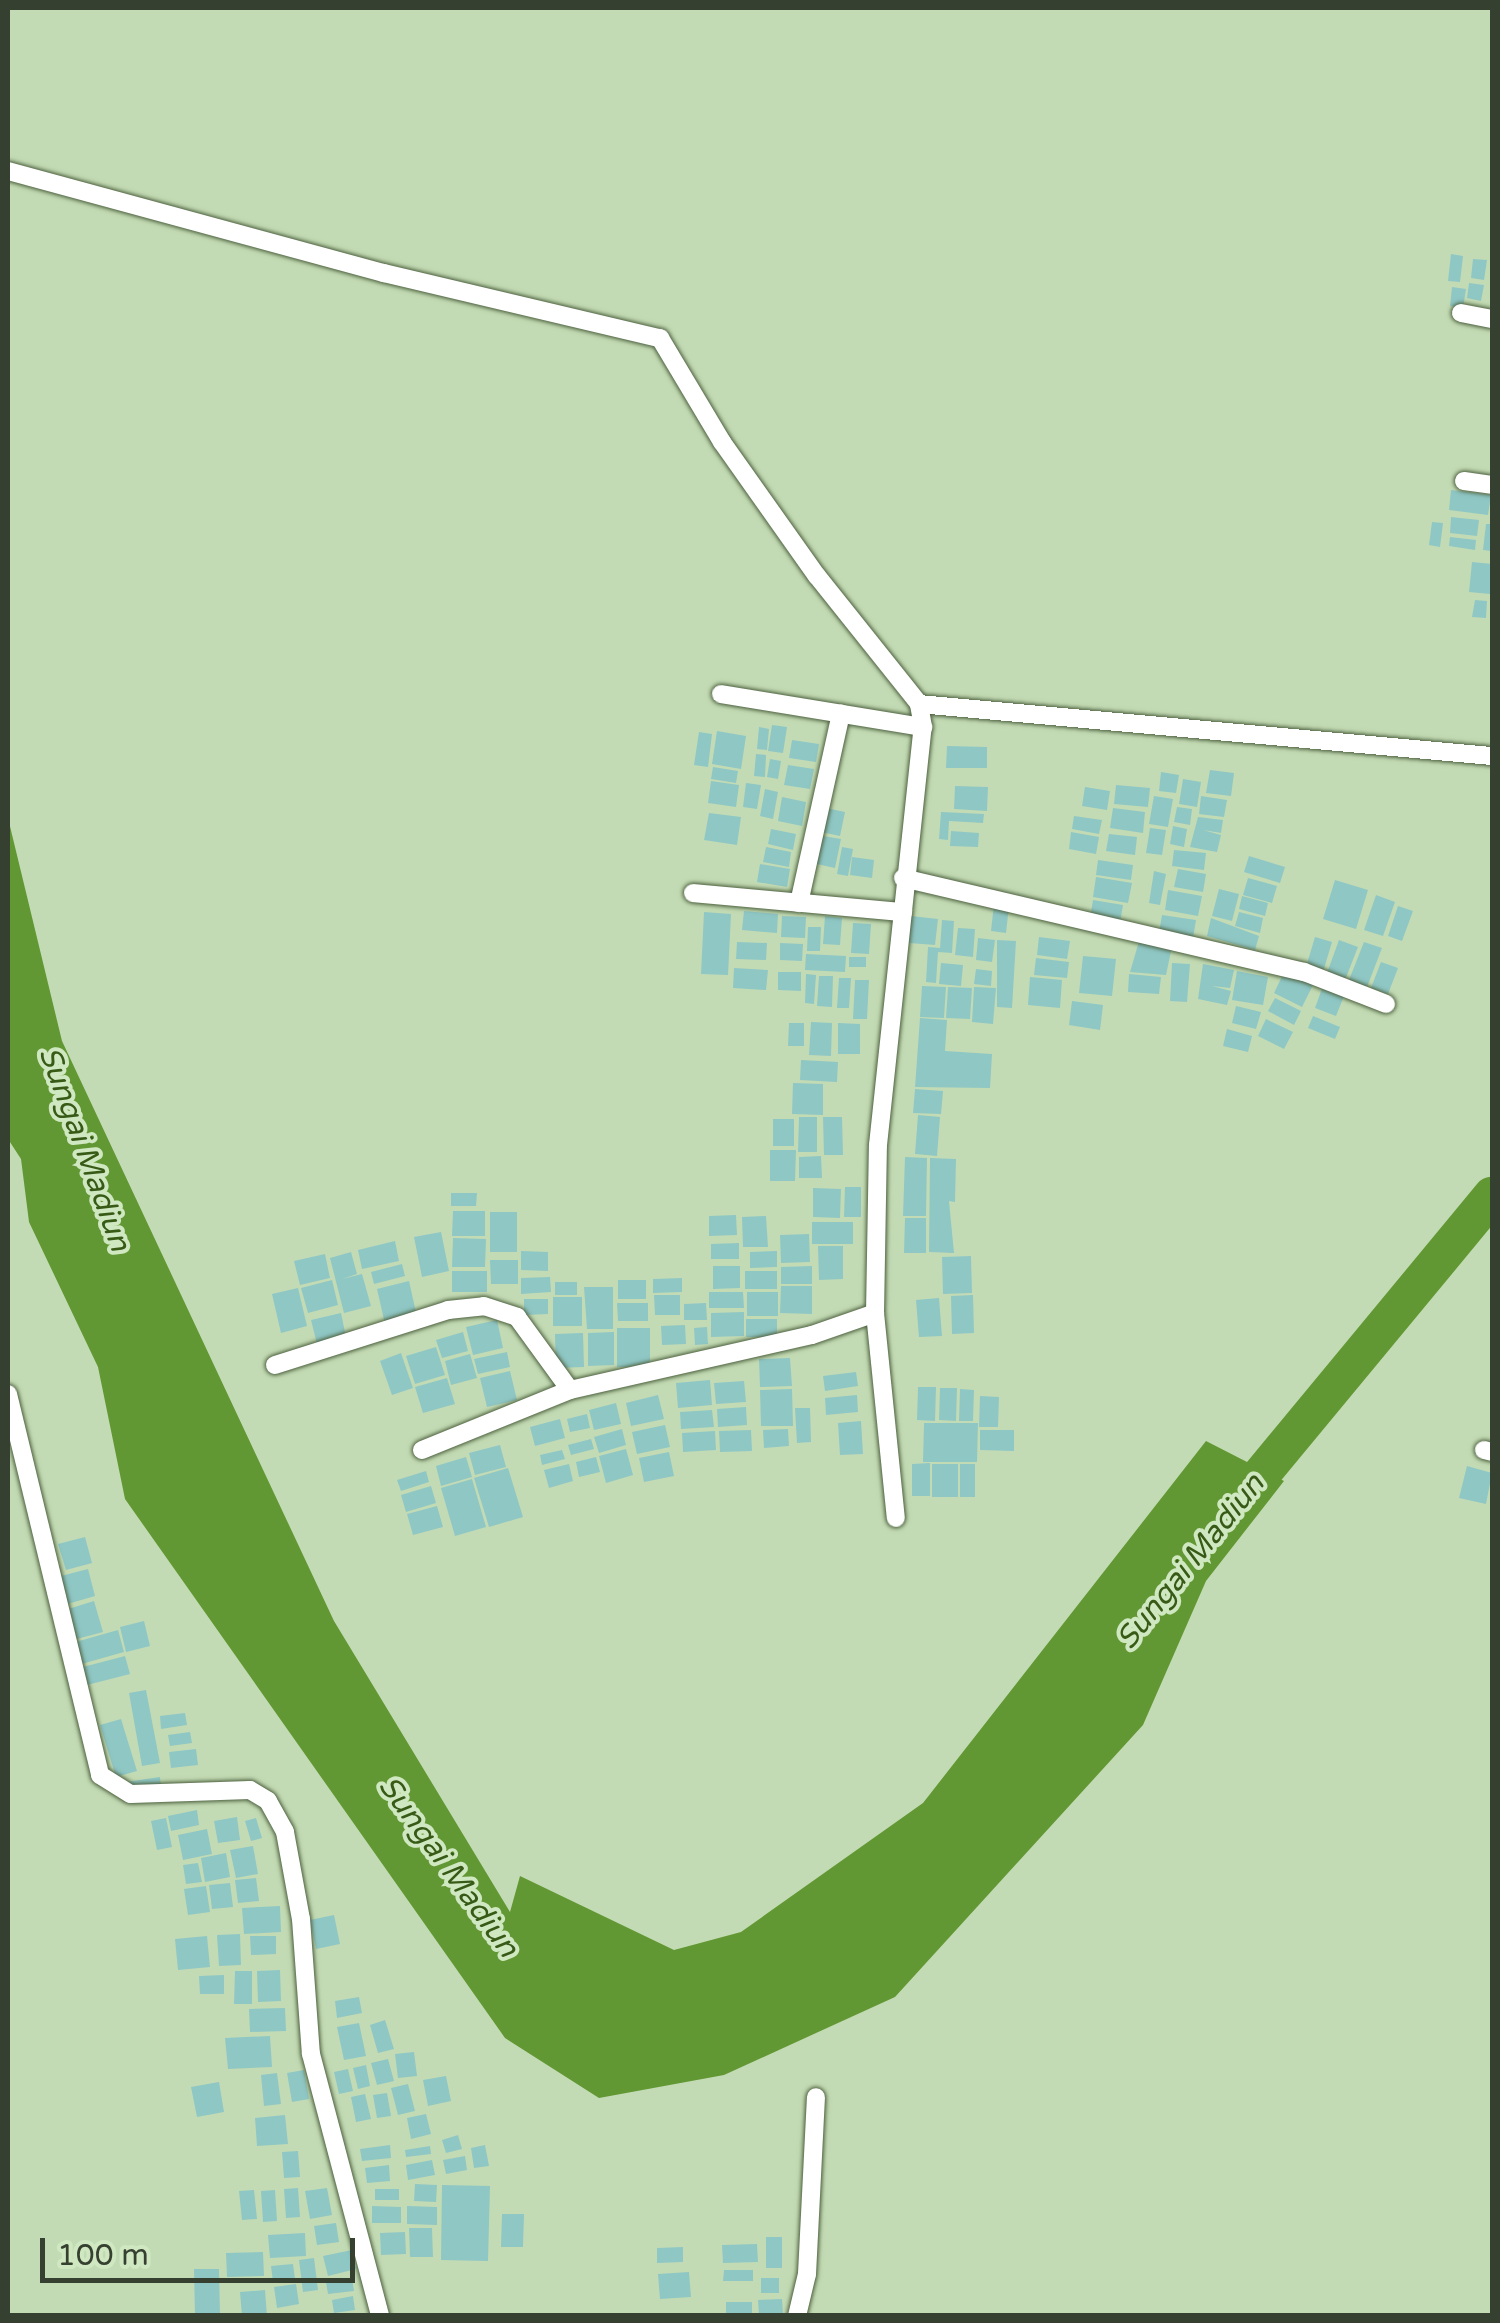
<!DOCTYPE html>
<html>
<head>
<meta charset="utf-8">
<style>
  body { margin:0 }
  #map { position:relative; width:1500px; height:2323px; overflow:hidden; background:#c3dbb4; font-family:"Varela Round",sans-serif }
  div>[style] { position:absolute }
  .water>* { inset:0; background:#629833 }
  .river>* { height:38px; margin:-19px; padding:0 19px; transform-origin:19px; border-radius:19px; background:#629833 }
  .building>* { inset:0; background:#8fc7c5 }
  .roads { filter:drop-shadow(0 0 2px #4d613f) drop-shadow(0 0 2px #4d613f) }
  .minor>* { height:18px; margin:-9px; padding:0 9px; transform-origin:9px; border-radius:9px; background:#fff }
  span { translate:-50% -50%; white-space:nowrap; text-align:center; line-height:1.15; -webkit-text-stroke:8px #d0e8c1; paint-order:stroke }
  .water-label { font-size:30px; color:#375b17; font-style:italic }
  .frame { position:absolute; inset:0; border:10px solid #364030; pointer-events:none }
  .scale { position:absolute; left:40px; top:2238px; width:315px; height:45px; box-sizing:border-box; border:5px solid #364030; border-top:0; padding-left:12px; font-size:30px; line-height:35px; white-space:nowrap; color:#364030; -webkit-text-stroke:8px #d0e8c1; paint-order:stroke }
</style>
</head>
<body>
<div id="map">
  <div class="water">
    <div style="clip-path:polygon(8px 818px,62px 1041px,334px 1621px,510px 1912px,520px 1876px,674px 1950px,741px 1932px,923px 1803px,1206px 1441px,1284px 1481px,1206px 1581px,1143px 1725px,895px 1997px,724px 2075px,599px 2098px,505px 2038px,125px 1499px,98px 1367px,29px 1222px,21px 1159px,8px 1139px)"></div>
  </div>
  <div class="river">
    <div style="left:1232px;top:1510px;width:408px;rotate:-50.4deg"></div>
  </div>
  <div class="building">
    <div style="clip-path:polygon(1451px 254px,1463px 256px,1460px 282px,1448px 281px)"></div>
    <div style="clip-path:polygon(1473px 259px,1487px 260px,1484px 280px,1471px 278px)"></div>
    <div style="clip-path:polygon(1469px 283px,1484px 285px,1481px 301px,1467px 298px)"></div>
    <div style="clip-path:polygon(1452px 287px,1466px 289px,1463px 308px,1450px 306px)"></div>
    <div style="clip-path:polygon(1451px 490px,1491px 495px,1488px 515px,1449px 510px)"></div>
    <div style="clip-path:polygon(1451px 517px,1479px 520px,1477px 536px,1450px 533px)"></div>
    <div style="clip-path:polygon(1432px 522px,1443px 523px,1440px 547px,1429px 545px)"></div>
    <div style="clip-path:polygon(1486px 524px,1492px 524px,1492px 551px,1483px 550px)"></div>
    <div style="clip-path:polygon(1450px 537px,1476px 540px,1475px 550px,1449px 546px)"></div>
    <div style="clip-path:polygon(1472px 562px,1492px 564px,1490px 594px,1469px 592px)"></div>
    <div style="clip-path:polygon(1475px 600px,1487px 601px,1486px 618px,1472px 617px)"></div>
    <div style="clip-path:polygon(772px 725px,787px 727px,783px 753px,768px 751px)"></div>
    <div style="clip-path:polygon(759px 727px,769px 729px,767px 750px,757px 749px)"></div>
    <div style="clip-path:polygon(717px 731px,746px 736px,741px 769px,712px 764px)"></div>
    <div style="clip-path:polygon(699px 732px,712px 734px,708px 767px,694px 765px)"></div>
    <div style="clip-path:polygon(792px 740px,819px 744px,816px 762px,789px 758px)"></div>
    <div style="clip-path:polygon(947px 746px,987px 747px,987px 768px,946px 768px)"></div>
    <div style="clip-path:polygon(756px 754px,766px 755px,765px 777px,754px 776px)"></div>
    <div style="clip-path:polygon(770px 759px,781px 761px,778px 779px,767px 777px)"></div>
    <div style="clip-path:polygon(788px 765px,814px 769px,810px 789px,784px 785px)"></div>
    <div style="clip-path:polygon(713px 767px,738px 771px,736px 783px,711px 779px)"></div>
    <div style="clip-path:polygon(1210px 770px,1234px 773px,1231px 796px,1206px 793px)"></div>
    <div style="clip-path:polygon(1161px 772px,1179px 775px,1176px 793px,1159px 791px)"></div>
    <div style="clip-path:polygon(1183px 779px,1201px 782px,1197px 807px,1179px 804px)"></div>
    <div style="clip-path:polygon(711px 781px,739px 785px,736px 807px,708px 803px)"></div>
    <div style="clip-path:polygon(746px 783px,761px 785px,757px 809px,743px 807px)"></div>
    <div style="clip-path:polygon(1116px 785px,1150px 788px,1148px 807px,1114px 804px)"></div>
    <div style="clip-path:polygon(955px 786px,988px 787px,987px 811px,954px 809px)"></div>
    <div style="clip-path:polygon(1085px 787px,1110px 791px,1107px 810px,1082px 806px)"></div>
    <div style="clip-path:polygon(765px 789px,778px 792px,773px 819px,760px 816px)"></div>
    <div style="clip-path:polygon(1154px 796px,1173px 799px,1168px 827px,1149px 824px)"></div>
    <div style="clip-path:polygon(1201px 796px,1227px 800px,1224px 817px,1199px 814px)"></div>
    <div style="clip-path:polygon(782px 797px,806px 802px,802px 826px,778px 821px)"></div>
    <div style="clip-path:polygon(1177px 807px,1192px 809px,1190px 825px,1174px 822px)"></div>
    <div style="clip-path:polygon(826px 808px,845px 812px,840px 836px,821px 832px)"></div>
    <div style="clip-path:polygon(1113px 808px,1145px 812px,1143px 833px,1110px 828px)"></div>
    <div style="clip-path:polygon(941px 812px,984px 814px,983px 823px,949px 821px,948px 840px,939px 839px)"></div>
    <div style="clip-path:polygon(709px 813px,741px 817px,737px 845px,704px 840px)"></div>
    <div style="clip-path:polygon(1074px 816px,1102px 820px,1099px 834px,1072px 829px)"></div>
    <div style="clip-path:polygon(1198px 817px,1223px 820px,1221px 833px,1203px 830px,1221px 835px,1217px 852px,1190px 847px)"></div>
    <div style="clip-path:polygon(1173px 826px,1187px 829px,1184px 847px,1170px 844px)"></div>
    <div style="clip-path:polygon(1150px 828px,1166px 830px,1162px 855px,1146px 853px)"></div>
    <div style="clip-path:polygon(771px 829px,796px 834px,793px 850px,768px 844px)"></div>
    <div style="clip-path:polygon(951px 831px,979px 833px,978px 847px,950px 846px)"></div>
    <div style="clip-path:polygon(1071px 832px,1099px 837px,1096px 854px,1069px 849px)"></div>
    <div style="clip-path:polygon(1109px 834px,1137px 837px,1135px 855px,1106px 851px)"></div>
    <div style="clip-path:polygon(817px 835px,841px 839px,835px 868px,812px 863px)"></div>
    <div style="clip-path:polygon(766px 847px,791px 852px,789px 867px,763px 862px)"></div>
    <div style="clip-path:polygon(842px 847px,853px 849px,848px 876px,837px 874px)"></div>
    <div style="clip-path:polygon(1174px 850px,1206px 853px,1204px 870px,1172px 866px)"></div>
    <div style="clip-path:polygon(1249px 856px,1285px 867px,1280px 883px,1244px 872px)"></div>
    <div style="clip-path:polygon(852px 857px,874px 860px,872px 878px,850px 875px)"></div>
    <div style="clip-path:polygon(1098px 860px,1133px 865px,1131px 880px,1096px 875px)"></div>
    <div style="clip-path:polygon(760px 864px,790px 869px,787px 887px,757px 882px)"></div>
    <div style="clip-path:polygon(1178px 869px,1206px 874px,1203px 892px,1174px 887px)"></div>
    <div style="clip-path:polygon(1154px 871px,1166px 874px,1160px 905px,1149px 903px)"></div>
    <div style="clip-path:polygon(1096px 877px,1132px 883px,1128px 903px,1093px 897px)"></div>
    <div style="clip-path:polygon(1248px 878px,1277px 886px,1272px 903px,1243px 895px)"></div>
    <div style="clip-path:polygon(1335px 880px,1368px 890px,1356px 929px,1323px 919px)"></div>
    <div style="clip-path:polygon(1219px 889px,1239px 894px,1232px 921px,1212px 916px)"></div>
    <div style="clip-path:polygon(1168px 890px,1202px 896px,1198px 916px,1165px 910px)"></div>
    <div style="clip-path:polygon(1376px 895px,1395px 902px,1383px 936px,1364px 930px)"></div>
    <div style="clip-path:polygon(1242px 896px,1268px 903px,1265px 916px,1239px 909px)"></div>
    <div style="clip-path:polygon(1093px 900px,1123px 905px,1120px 923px,1090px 918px)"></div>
    <div style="clip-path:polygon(994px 904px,1009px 906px,1006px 933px,991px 931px)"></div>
    <div style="clip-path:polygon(1398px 906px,1413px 911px,1402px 941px,1388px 936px)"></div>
    <div style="clip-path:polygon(744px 911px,778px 914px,777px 933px,742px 930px)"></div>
    <div style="clip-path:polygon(704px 912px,731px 914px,728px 975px,701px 974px)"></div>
    <div style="clip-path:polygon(1239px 912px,1263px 918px,1260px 933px,1235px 926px)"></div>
    <div style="clip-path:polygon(1162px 915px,1196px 920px,1193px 938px,1159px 933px)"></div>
    <div style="clip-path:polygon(782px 916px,806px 917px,805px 938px,781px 937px)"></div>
    <div style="clip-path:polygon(825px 916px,842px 918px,840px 945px,823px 944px)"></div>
    <div style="clip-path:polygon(911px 916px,938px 919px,935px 945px,909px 943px)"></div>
    <div style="clip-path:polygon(1211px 918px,1259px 936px,1255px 950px,1207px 936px)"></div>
    <div style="clip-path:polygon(942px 920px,954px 921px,952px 953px,938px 952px,936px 983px,926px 982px,928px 947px,940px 948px)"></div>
    <div style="clip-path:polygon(853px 923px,871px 924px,869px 954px,851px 953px)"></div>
    <div style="clip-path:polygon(808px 927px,821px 927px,820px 951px,807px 951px)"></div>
    <div style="clip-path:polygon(958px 928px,975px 929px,973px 957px,955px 955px)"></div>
    <div style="clip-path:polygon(1039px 937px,1070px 941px,1067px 959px,1037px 955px)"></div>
    <div style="clip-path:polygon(1315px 937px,1332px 942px,1323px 972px,1306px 967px)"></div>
    <div style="clip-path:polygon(978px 938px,995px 940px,992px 962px,976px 960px)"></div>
    <div style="clip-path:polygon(1140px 938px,1173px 942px,1166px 975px,1130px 972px)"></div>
    <div style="clip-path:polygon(997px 940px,1016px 941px,1012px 1008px,997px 1007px)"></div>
    <div style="clip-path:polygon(1339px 940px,1358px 947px,1345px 980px,1327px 973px)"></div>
    <div style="clip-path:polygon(737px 942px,767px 943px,766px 960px,736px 959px)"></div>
    <div style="clip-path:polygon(1364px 942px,1382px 948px,1367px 987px,1349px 980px)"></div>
    <div style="clip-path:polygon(780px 943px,803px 944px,802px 961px,780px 960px)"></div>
    <div style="clip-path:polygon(806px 954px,846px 956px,845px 972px,805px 970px)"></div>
    <div style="clip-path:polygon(1083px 956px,1116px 959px,1112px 996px,1079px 993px)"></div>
    <div style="clip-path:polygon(849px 957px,866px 957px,866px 967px,849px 967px)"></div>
    <div style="clip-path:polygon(1036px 958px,1069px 962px,1067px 978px,1034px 975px)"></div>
    <div style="clip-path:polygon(1381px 962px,1398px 968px,1388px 994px,1371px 988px)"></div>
    <div style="clip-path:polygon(941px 963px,963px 965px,961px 986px,939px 984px)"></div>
    <div style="clip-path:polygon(1172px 963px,1190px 964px,1187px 1002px,1170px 1001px)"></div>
    <div style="clip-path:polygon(1203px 964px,1234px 970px,1230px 988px,1212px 986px,1231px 991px,1227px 1005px,1198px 999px)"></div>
    <div style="clip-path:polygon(734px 968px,768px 970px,766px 990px,733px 988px)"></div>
    <div style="clip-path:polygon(1286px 968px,1314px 983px,1302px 1007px,1274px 993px)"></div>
    <div style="clip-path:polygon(976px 969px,992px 971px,991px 986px,974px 984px)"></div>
    <div style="clip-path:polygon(1237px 971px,1268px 977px,1263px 1005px,1232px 1000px)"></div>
    <div style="clip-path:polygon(778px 972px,801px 972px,801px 991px,778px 990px)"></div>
    <div style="clip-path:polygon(806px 974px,816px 975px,814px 1004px,805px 1003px)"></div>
    <div style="clip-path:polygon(1129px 974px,1161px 977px,1159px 994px,1128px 992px)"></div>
    <div style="clip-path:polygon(819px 976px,833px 976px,832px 1007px,817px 1006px)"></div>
    <div style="clip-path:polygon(1030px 977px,1062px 980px,1060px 1008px,1028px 1005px)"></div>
    <div style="clip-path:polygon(839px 978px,851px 978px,849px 1008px,837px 1008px)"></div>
    <div style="clip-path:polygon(855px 980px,869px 980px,867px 1019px,853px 1019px)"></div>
    <div style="clip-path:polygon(1324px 983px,1346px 991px,1336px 1016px,1315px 1008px)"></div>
    <div style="clip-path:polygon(922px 986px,946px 987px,944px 1018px,920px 1017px)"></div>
    <div style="clip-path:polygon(948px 987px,972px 988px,970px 1019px,946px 1018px)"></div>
    <div style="clip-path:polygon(974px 987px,996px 988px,993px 1024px,972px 1022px)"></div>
    <div style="clip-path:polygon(1275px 998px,1301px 1011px,1294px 1025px,1268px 1011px)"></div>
    <div style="clip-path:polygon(1072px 1001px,1103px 1005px,1100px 1030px,1069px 1025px)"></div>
    <div style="clip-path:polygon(1236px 1006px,1261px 1012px,1256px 1029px,1232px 1023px)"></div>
    <div style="clip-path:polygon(1313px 1016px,1340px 1027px,1335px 1039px,1308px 1028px)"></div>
    <div style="clip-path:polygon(920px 1018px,947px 1020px,945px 1051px,992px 1054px,990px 1088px,915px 1087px)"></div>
    <div style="clip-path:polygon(1266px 1019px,1293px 1032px,1284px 1049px,1258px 1036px)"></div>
    <div style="clip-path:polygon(811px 1022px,832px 1023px,831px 1056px,809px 1055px)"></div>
    <div style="clip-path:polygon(789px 1023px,804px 1023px,804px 1046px,788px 1046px)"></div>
    <div style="clip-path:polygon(838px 1023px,860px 1024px,860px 1054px,838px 1054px)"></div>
    <div style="clip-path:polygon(1227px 1029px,1252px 1036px,1248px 1052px,1223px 1046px)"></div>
    <div style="clip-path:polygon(801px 1060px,838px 1062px,837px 1082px,800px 1080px)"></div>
    <div style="clip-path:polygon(793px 1083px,823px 1084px,823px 1115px,792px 1114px)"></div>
    <div style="clip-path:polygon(915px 1089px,943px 1091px,941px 1114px,913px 1113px)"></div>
    <div style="clip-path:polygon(918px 1115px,940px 1117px,937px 1156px,915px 1154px)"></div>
    <div style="clip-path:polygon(799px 1117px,817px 1117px,817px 1152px,798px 1152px)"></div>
    <div style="clip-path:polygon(823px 1117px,842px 1117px,843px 1155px,824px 1155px)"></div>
    <div style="clip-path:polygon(773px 1119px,794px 1119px,794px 1146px,773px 1146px)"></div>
    <div style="clip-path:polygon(770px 1150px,796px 1150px,795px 1181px,770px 1181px)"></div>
    <div style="clip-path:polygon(821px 1156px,822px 1178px,799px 1178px,799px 1157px)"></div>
    <div style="clip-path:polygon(905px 1157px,927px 1158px,926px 1216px,903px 1216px)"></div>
    <div style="clip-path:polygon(930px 1158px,956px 1159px,955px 1202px,949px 1201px,954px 1253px,929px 1252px)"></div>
    <div style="clip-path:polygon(845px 1187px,861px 1187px,861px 1217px,844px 1217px)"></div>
    <div style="clip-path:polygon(813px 1188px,841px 1189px,840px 1218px,813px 1217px)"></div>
    <div style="clip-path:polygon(451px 1193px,477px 1193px,476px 1206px,451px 1206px)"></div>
    <div style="clip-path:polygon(453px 1211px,485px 1211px,485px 1236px,452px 1236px)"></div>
    <div style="clip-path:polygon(490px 1212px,517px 1212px,517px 1252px,490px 1252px)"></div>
    <div style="clip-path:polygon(736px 1215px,737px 1235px,709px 1236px,709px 1216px)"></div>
    <div style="clip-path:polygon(766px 1216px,768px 1247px,743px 1247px,742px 1217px)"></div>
    <div style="clip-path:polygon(905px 1218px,926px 1218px,926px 1253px,904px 1253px)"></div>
    <div style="clip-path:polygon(812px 1222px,853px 1222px,853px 1244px,812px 1244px)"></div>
    <div style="clip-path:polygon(441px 1232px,449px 1271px,422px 1277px,414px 1237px)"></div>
    <div style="clip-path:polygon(809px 1234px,810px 1262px,781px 1263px,780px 1235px)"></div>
    <div style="clip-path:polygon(453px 1238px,486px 1239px,485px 1267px,452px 1267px)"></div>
    <div style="clip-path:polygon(395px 1241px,399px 1261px,362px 1269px,358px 1250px)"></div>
    <div style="clip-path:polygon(739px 1243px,739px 1259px,711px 1259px,711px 1244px)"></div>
    <div style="clip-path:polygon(818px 1246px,843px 1246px,843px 1279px,819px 1280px)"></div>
    <div style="clip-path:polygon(521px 1251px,548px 1252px,548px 1271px,521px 1270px)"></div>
    <div style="clip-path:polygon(777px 1251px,777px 1267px,750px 1268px,750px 1252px)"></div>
    <div style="clip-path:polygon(351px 1252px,357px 1274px,342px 1279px,362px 1274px,371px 1306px,344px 1313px,330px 1258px)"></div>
    <div style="clip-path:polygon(325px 1254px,330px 1278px,300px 1285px,294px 1261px)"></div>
    <div style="clip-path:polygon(971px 1256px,972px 1293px,943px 1294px,942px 1257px)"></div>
    <div style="clip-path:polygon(490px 1260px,518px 1260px,518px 1284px,491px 1284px)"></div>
    <div style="clip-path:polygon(402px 1264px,405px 1276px,374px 1284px,371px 1272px)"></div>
    <div style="clip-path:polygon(713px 1266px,740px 1266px,740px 1288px,713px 1289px)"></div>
    <div style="clip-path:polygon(812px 1266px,812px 1284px,781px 1284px,781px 1267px)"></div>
    <div style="clip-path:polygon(452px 1271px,487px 1271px,487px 1292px,452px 1292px)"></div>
    <div style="clip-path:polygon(745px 1271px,777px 1271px,777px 1289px,745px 1289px)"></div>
    <div style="clip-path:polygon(550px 1277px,551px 1292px,521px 1294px,521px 1278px)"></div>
    <div style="clip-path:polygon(682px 1278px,682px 1292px,653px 1293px,653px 1279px)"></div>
    <div style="clip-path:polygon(332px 1280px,338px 1305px,308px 1313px,301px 1288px)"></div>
    <div style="clip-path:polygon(618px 1280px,646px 1280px,646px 1299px,618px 1299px)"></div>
    <div style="clip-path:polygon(409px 1281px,417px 1317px,385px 1324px,377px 1289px)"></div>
    <div style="clip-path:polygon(555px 1282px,577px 1282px,577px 1295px,555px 1295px)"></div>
    <div style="clip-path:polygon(781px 1286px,812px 1286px,812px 1314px,780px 1313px)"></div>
    <div style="clip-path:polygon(584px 1287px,613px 1287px,613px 1329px,587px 1329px)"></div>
    <div style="clip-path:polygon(298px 1288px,307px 1326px,281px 1333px,272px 1294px)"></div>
    <div style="clip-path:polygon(709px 1292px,743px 1292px,744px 1308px,709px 1308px)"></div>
    <div style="clip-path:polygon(747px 1292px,778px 1292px,778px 1316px,747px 1316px)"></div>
    <div style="clip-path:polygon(654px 1295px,680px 1295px,680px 1315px,655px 1315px)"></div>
    <div style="clip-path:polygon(973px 1295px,974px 1333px,952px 1334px,951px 1296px)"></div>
    <div style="clip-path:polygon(553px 1297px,582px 1297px,582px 1326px,553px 1326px)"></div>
    <div style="clip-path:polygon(939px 1298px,942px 1336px,919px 1337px,916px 1300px)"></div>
    <div style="clip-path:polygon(524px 1299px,548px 1299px,548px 1314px,524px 1315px)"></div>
    <div style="clip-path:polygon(617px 1303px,648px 1303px,648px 1321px,618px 1321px)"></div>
    <div style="clip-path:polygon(706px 1303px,707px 1320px,684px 1320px,684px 1304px)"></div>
    <div style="clip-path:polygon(744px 1312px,744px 1336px,711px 1337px,711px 1313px)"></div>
    <div style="clip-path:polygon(341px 1313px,346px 1337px,317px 1344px,311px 1320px)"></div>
    <div style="clip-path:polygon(746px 1319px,777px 1319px,777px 1337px,746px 1337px)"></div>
    <div style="clip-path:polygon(497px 1320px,503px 1348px,473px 1355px,466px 1327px)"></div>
    <div style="clip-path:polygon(685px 1325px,686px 1344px,662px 1345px,661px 1326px)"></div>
    <div style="clip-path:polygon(707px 1327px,708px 1344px,695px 1345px,694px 1328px)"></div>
    <div style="clip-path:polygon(617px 1328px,650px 1328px,650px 1367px,617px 1367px)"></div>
    <div style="clip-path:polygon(463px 1332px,468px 1351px,442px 1358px,436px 1340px)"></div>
    <div style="clip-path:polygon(614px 1332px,614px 1365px,588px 1366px,588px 1333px)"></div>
    <div style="clip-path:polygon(583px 1333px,584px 1367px,556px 1368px,555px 1334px)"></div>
    <div style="clip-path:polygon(436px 1347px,445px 1375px,415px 1384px,406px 1356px)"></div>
    <div style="clip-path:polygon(507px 1352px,510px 1367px,478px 1374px,474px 1359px)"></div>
    <div style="clip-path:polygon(401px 1353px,413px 1388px,392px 1395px,380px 1361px)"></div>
    <div style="clip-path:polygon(470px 1354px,477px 1378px,451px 1385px,445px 1361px)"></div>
    <div style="clip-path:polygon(790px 1358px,792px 1386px,760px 1387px,759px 1359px)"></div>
    <div style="clip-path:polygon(510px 1371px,517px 1400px,487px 1407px,480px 1378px)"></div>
    <div style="clip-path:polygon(856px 1372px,858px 1386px,825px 1391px,823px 1376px)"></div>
    <div style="clip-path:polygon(447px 1378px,455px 1404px,423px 1413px,415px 1387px)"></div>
    <div style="clip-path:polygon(710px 1380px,712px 1405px,678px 1408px,676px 1383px)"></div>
    <div style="clip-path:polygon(744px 1381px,746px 1402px,716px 1404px,714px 1383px)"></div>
    <div style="clip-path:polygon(918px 1387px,936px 1387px,935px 1421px,917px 1420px)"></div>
    <div style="clip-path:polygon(940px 1388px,957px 1388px,956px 1421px,939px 1420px)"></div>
    <div style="clip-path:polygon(792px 1389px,793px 1426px,761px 1426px,760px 1390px)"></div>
    <div style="clip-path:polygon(960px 1389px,974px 1390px,973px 1421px,959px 1421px)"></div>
    <div style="clip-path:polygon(658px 1395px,664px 1419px,631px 1426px,626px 1403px)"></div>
    <div style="clip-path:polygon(857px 1395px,858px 1412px,826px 1415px,825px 1398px)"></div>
    <div style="clip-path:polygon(980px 1396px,999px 1397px,998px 1427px,979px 1427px)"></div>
    <div style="clip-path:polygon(616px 1403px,621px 1424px,594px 1430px,589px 1410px)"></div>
    <div style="clip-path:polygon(746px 1407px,747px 1425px,718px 1427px,717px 1409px)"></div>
    <div style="clip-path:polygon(795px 1408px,810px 1408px,811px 1442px,797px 1443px)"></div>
    <div style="clip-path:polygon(712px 1410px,714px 1427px,681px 1429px,680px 1412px)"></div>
    <div style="clip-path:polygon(587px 1414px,590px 1428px,570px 1432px,567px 1419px)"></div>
    <div style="clip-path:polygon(560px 1419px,565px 1438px,535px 1446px,530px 1427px)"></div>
    <div style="clip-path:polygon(861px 1421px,863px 1454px,840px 1455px,838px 1423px)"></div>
    <div style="clip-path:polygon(924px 1423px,978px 1423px,977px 1462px,923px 1462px)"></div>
    <div style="clip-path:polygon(665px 1425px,670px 1447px,637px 1454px,632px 1432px)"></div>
    <div style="clip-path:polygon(622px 1429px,626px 1445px,599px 1453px,594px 1437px)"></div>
    <div style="clip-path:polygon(788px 1429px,789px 1446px,764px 1448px,763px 1430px)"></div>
    <div style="clip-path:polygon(751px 1430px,752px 1451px,720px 1452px,719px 1431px)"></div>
    <div style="clip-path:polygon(980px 1430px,1014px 1430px,1014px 1451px,980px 1450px)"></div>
    <div style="clip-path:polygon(715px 1431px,716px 1450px,683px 1452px,682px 1433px)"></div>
    <div style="clip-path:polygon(591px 1439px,594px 1449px,571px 1455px,568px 1445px)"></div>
    <div style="clip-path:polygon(500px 1445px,506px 1467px,475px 1475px,469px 1453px)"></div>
    <div style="clip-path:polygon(626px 1449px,633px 1475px,606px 1483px,599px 1456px)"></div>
    <div style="clip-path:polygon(562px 1450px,565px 1459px,542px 1465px,540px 1455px)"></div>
    <div style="clip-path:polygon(669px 1452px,674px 1476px,644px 1482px,639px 1458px)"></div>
    <div style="clip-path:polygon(466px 1457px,472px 1477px,441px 1486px,436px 1466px)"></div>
    <div style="clip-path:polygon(596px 1457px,600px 1472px,579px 1477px,576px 1462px)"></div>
    <div style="clip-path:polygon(930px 1463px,930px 1496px,912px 1496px,912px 1464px)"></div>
    <div style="clip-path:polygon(569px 1464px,573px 1481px,549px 1488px,544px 1470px)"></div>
    <div style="clip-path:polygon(932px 1464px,958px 1464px,958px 1497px,932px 1497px)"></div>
    <div style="clip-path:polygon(960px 1464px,975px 1464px,975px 1497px,960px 1497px)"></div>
    <div style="clip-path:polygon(1467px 1466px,1492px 1473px,1486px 1504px,1459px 1498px)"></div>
    <div style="clip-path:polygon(508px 1468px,523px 1517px,489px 1527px,474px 1478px)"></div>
    <div style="clip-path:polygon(426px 1471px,429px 1482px,401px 1491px,397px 1480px)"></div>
    <div style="clip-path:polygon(472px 1479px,486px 1527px,455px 1536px,441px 1488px)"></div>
    <div style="clip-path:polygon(431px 1486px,436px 1503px,406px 1512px,401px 1495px)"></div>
    <div style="clip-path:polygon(437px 1506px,443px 1527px,413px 1535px,407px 1514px)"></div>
    <div style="clip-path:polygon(85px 1537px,92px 1563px,66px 1570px,58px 1544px)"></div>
    <div style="clip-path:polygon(88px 1569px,95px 1596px,64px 1605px,57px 1577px)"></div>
    <div style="clip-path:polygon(94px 1601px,103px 1632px,73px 1640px,65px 1610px)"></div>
    <div style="clip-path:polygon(144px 1621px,150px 1646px,126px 1652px,120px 1627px)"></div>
    <div style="clip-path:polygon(118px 1630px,124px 1652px,78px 1665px,72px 1643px)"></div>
    <div style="clip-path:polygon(125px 1656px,130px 1674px,87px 1685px,83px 1667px)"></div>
    <div style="clip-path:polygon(146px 1690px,160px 1763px,142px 1766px,129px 1693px)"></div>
    <div style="clip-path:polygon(185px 1713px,187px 1725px,161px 1729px,160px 1716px)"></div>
    <div style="clip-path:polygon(121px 1719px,137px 1771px,116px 1777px,100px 1725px)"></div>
    <div style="clip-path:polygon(190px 1732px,192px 1743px,170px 1746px,168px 1735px)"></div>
    <div style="clip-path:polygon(196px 1749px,198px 1765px,171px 1768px,169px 1752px)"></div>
    <div style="clip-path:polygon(160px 1777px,161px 1787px,127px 1792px,126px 1782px)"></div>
    <div style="clip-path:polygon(197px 1810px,199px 1825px,171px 1831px,168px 1816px)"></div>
    <div style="clip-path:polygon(237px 1817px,240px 1840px,218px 1843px,214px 1821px)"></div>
    <div style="clip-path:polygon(166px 1818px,172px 1847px,157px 1850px,151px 1821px)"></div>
    <div style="clip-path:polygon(256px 1818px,262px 1838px,251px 1841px,245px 1821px)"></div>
    <div style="clip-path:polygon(207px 1829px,212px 1854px,183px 1860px,178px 1835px)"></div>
    <div style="clip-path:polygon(253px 1846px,258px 1874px,236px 1878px,230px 1850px)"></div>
    <div style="clip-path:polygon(226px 1853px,230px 1877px,205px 1882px,201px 1858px)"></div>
    <div style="clip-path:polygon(198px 1863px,202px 1882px,186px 1884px,183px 1865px)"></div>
    <div style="clip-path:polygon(256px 1878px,259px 1901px,238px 1903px,235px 1880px)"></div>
    <div style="clip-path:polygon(230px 1883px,233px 1907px,212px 1909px,209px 1885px)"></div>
    <div style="clip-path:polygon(206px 1886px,210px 1912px,188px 1915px,184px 1889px)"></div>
    <div style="clip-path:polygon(280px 1906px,281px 1932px,244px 1934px,242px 1908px)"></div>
    <div style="clip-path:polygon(334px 1915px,340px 1944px,316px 1949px,310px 1920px)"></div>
    <div style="clip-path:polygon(240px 1934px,241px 1965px,219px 1966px,217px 1935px)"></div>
    <div style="clip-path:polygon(207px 1936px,210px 1967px,178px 1970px,175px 1939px)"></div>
    <div style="clip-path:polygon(250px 1936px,276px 1936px,276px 1954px,251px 1955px)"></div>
    <div style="clip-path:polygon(280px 1970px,281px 2001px,258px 2002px,257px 1971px)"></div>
    <div style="clip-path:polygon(235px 1971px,252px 1971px,252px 2004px,234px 2004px)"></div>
    <div style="clip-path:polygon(224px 1975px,224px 1994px,200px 1994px,199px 1976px)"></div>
    <div style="clip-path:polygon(359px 1997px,362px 2013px,337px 2018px,335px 2001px)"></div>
    <div style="clip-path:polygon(285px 2008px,286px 2031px,250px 2032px,249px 2009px)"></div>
    <div style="clip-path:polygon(385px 2020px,394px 2049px,378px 2053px,370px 2025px)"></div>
    <div style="clip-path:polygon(359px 2023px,366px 2056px,344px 2060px,337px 2027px)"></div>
    <div style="clip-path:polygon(270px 2036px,272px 2067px,228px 2069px,225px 2038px)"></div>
    <div style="clip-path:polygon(414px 2052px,417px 2076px,398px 2078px,395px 2054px)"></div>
    <div style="clip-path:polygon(388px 2059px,394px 2081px,377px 2085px,371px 2063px)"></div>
    <div style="clip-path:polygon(366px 2065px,370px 2086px,358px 2089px,353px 2068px)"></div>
    <div style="clip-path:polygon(348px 2069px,353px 2091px,339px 2094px,334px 2072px)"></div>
    <div style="clip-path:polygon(304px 2070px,309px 2099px,292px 2102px,287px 2073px)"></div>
    <div style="clip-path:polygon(277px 2073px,281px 2104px,264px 2106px,261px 2075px)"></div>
    <div style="clip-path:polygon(446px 2076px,451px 2101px,428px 2106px,423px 2080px)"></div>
    <div style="clip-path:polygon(219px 2082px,224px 2112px,197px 2117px,191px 2087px)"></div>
    <div style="clip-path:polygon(408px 2084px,415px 2111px,398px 2115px,391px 2088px)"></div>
    <div style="clip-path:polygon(387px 2093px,391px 2116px,377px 2118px,373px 2095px)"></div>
    <div style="clip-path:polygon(365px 2094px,371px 2119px,356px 2122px,351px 2097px)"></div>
    <div style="clip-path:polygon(426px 2114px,431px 2134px,411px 2139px,407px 2118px)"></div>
    <div style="clip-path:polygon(285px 2115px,288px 2144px,257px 2146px,255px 2118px)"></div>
    <div style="clip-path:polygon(458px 2135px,462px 2149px,446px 2153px,442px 2140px)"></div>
    <div style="clip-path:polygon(390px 2145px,391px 2158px,362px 2161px,360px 2149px)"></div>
    <div style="clip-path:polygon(485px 2145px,489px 2166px,474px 2168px,471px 2148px)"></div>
    <div style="clip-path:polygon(430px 2146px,431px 2154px,406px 2157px,405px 2150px)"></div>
    <div style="clip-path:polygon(298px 2151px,300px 2177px,284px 2178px,282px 2152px)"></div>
    <div style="clip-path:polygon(465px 2156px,467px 2170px,446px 2174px,443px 2160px)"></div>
    <div style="clip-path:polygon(432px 2160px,435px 2175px,408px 2180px,406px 2165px)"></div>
    <div style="clip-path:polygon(389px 2165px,390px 2181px,367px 2183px,365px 2168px)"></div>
    <div style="clip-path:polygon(415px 2184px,437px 2185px,436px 2202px,414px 2201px)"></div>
    <div style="clip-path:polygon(442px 2185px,490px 2186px,488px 2261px,441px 2260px)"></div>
    <div style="clip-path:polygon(298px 2188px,300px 2217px,286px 2218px,284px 2189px)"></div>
    <div style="clip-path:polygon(327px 2188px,332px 2215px,310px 2219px,305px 2191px)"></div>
    <div style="clip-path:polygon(375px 2189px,399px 2189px,399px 2200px,375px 2200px)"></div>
    <div style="clip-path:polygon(254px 2190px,257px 2219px,242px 2220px,239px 2191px)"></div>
    <div style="clip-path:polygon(275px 2190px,277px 2221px,263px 2222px,261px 2191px)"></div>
    <div style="clip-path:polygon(372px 2206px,401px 2207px,401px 2223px,372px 2223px)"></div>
    <div style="clip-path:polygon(407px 2206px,437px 2207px,437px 2225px,407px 2224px)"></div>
    <div style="clip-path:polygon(502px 2214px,524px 2214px,523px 2247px,501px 2247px)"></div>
    <div style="clip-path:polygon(336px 2223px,339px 2242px,317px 2245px,314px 2226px)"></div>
    <div style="clip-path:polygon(409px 2228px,432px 2228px,433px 2257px,410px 2257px)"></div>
    <div style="clip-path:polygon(405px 2232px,406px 2254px,381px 2255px,380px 2233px)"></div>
    <div style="clip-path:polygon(305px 2233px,306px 2256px,270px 2258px,268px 2235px)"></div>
    <div style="clip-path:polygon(766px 2237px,782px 2237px,782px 2268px,766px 2268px)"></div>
    <div style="clip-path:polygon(757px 2244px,758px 2262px,723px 2263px,722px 2245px)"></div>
    <div style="clip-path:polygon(683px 2247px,683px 2262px,657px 2263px,657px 2248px)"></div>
    <div style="clip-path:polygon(352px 2250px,356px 2269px,328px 2276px,323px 2256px)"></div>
    <div style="clip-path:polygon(263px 2252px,264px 2276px,227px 2277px,226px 2253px)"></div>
    <div style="clip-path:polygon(314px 2258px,318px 2290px,303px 2292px,299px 2260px)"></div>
    <div style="clip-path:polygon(293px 2264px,295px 2279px,273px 2282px,271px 2266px)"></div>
    <div style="clip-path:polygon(194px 2269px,219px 2269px,220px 2316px,195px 2316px)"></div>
    <div style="clip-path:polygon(724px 2270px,753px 2270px,753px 2281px,723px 2281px)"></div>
    <div style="clip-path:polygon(689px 2272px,691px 2297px,660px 2299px,658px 2274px)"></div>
    <div style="clip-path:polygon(761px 2278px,779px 2278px,779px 2293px,761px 2293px)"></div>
    <div style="clip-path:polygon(352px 2279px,354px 2291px,328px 2294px,326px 2282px)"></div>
    <div style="clip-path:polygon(296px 2284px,299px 2304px,277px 2308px,274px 2287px)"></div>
    <div style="clip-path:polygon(265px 2290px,267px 2316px,242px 2316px,240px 2292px)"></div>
    <div style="clip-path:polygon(353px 2296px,355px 2310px,334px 2313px,332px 2300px)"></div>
    <div style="clip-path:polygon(782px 2299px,783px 2316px,759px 2316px,758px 2300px)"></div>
    <div style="clip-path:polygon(726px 2302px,752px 2302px,752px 2316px,726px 2316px)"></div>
  </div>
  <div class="roads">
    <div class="minor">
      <div style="left:8px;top:171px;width:390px;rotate:15.2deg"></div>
      <div style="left:384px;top:273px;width:284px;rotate:13.3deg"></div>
      <div style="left:660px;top:338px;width:121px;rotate:59.2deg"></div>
      <div style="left:722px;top:442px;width:164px;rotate:54.7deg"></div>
      <div style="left:817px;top:576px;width:164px;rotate:51.4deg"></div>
      <div style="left:919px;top:704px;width:575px;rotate:5.19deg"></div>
      <div style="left:1461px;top:313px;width:32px;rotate:11deg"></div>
      <div style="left:1464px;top:481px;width:28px;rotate:8deg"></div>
      <div style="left:721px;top:694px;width:205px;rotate:9.3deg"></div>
      <div style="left:903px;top:878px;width:412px;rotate:13.2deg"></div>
      <div style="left:1304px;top:972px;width:88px;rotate:21.3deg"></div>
      <div style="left:693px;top:893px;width:211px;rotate:5.2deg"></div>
      <div style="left:799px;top:903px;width:194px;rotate:-77.5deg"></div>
      <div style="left:875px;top:1313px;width:206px;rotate:84.2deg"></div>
      <div style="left:275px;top:1365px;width:182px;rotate:-17.6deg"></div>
      <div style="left:448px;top:1310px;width:36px;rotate:-6deg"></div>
      <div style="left:484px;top:1306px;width:35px;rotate:18deg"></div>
      <div style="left:517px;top:1317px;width:90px;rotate:54deg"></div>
      <div style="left:8px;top:1394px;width:392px;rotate:76.4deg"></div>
      <div style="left:100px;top:1775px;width:36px;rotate:32deg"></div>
      <div style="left:131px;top:1794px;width:119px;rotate:-1.9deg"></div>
      <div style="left:250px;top:1790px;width:21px;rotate:31deg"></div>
      <div style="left:268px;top:1801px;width:35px;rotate:61deg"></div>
      <div style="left:285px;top:1832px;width:88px;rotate:79.6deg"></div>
      <div style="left:301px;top:1919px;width:135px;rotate:85.8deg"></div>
      <div style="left:311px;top:2054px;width:271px;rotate:75.2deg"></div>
      <div style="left:422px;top:1450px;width:160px;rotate:-22.1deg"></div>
      <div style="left:570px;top:1390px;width:248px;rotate:-12.8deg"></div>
      <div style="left:812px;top:1335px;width:67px;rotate:-19.2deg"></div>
      <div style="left:875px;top:1313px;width:168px;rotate:-89deg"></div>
      <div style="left:878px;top:1145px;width:420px;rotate:-83.9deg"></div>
      <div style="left:923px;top:727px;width:23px;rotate:-100deg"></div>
      <div style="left:1484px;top:1450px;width:8px;rotate:14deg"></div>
      <div style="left:797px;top:2316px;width:43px;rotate:-76.6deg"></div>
      <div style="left:807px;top:2274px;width:177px;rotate:-87.1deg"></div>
    </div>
  </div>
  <div class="water-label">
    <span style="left:84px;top:1149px;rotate:70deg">Sungai Madiun</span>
    <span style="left:1191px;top:1562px;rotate:-51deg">Sungai Madiun</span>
    <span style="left:448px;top:1867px;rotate:54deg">Sungai Madiun</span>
  </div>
  <div class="frame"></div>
  <div class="scale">100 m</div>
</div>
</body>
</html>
